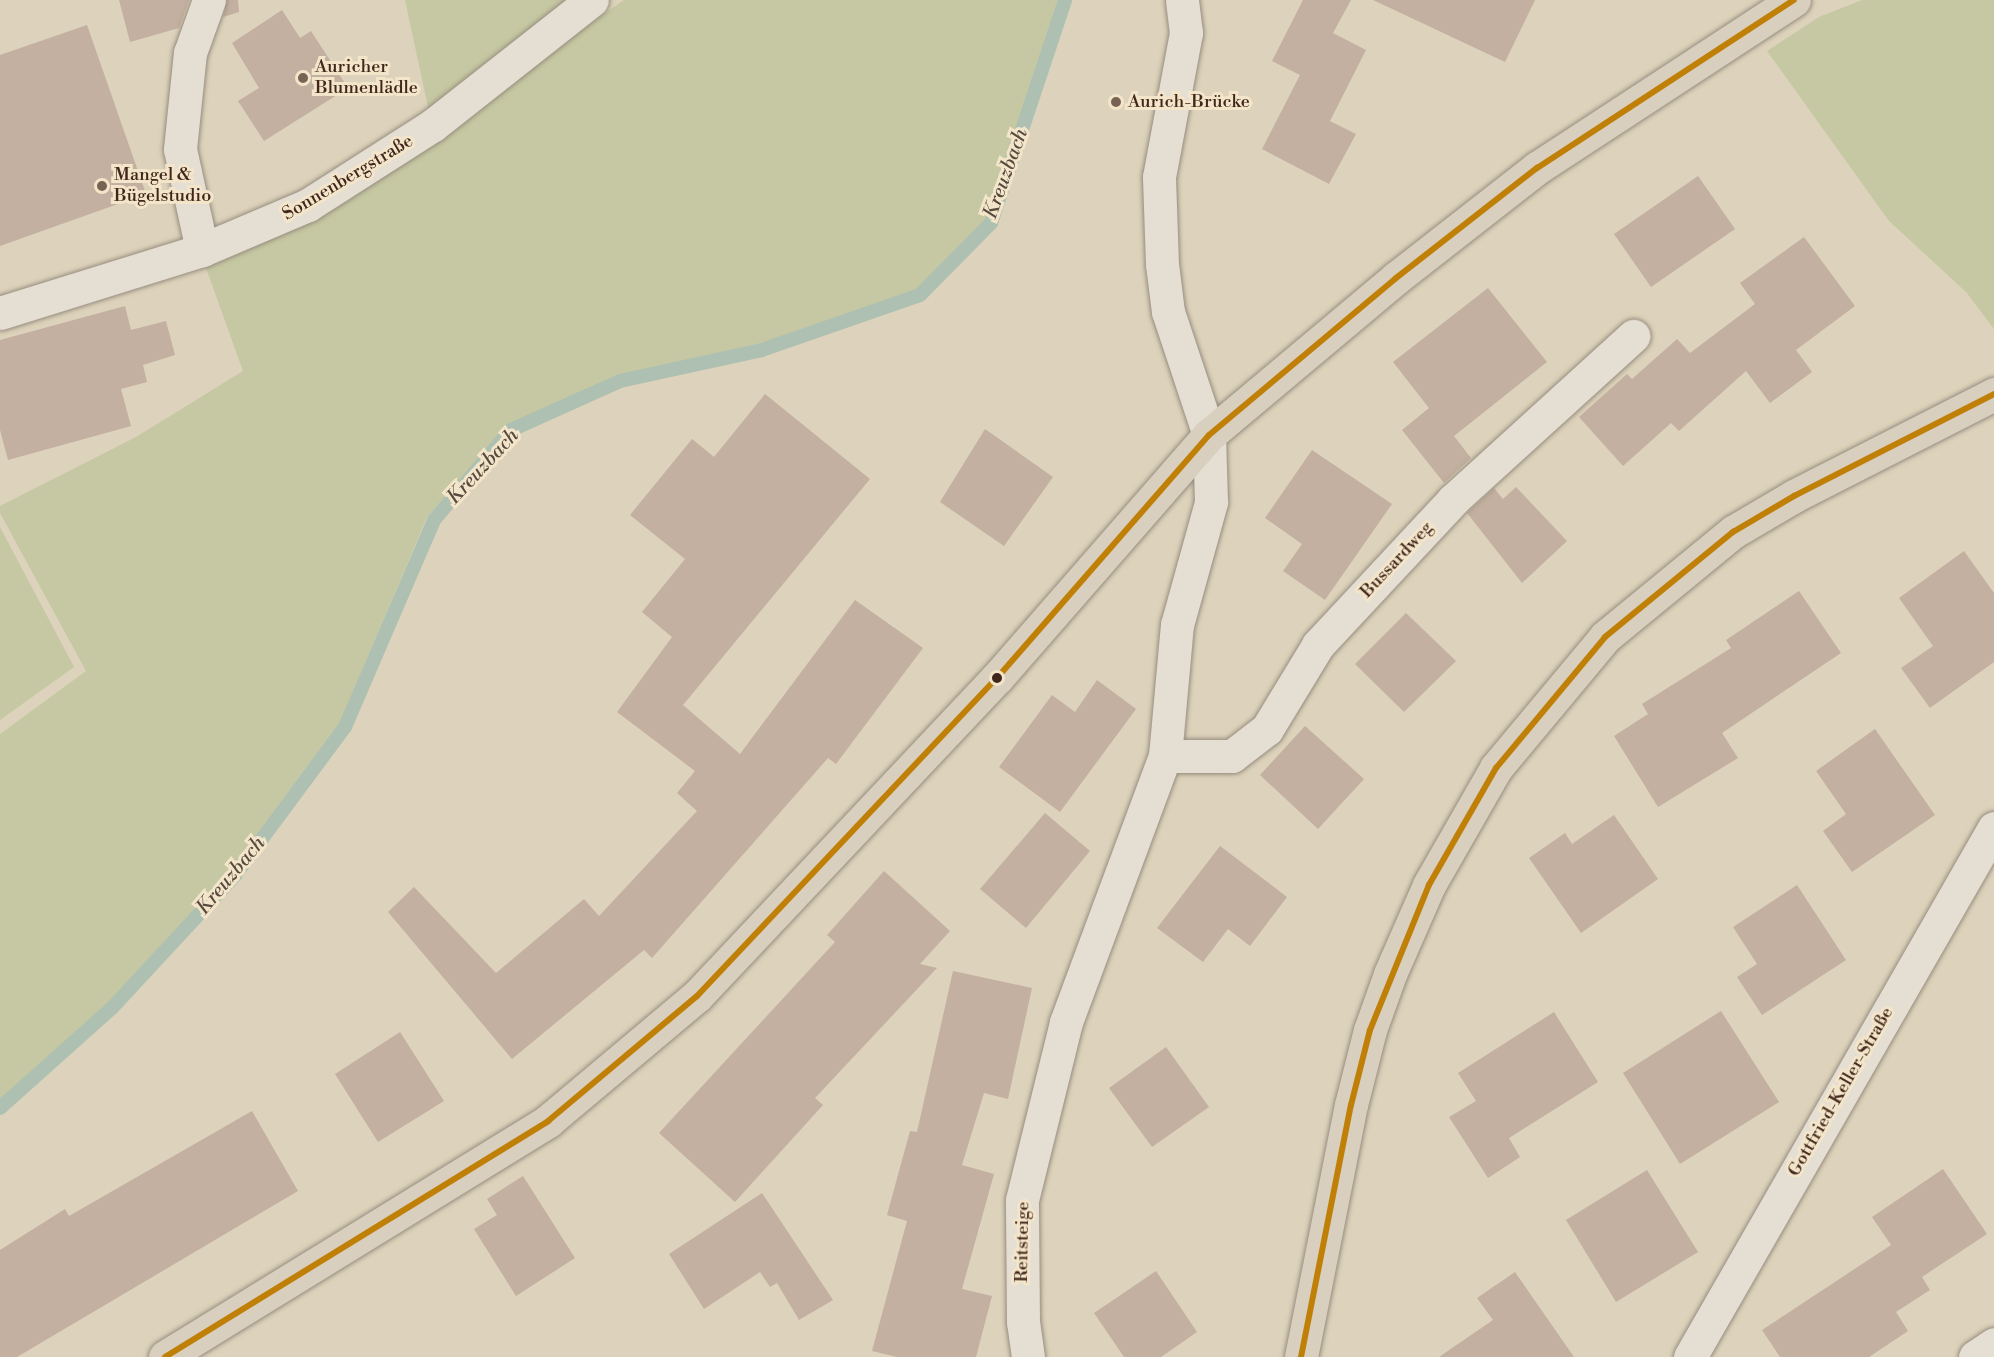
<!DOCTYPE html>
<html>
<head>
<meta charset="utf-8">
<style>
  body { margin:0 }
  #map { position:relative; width:1994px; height:1357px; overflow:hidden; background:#ddd2bb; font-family:"Libre Bodoni",serif }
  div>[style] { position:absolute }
  .green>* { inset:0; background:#c5c8a2 }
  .stream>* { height:14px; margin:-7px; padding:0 7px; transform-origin:7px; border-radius:7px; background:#adc0b1 }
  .building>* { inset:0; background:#c3b0a0 }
  .roads { filter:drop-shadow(0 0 2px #978d7f) drop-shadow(0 0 2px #978d7f) }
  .minor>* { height:33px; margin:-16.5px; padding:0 16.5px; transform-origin:16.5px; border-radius:16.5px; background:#e4ded3 }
  .major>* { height:33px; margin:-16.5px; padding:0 16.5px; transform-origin:16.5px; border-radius:16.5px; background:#d8cfbe }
  .bus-1>* { height:6px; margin:-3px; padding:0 3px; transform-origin:3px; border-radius:3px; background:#c08008 }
  .dots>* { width:16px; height:16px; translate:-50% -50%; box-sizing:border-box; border:3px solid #f3e5c9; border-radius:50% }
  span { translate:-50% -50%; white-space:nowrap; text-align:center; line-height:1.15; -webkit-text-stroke:6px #f3e5c9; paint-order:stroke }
  .poi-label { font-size:18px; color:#41261b }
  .left { translate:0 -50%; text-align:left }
  .street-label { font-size:18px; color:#41261b }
  .water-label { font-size:20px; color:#574b40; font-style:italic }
</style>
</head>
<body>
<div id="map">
  <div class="green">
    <div style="clip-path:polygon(405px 0,587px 0,431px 121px)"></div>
    <div style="clip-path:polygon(624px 0,1059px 0,985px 220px,916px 290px,762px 344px,620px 375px,508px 425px,427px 517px,340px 722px,230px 870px,109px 1002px,0 1099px,0 734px,86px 671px,0 513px,0 506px,136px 437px,243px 371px,202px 257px,530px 65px)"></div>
    <div style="clip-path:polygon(1862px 0,1994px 0,1994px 329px,1966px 292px,1889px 221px,1767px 51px,1819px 17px)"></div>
    <div style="clip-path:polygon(0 527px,74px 667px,0 720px)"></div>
  </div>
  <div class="stream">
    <div style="left:0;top:1108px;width:150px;rotate:-41.8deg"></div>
    <div style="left:112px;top:1008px;width:181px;rotate:-47.2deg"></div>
    <div style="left:235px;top:875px;width:184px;rotate:-53.4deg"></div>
    <div style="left:345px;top:727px;width:225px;rotate:-66.7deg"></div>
    <div style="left:434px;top:520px;width:118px;rotate:-49.5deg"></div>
    <div style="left:511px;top:430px;width:120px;rotate:-24.2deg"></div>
    <div style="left:620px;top:381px;width:145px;rotate:-12.3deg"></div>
    <div style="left:762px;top:350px;width:167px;rotate:-19.2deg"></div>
    <div style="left:920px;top:295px;width:101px;rotate:-45.4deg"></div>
    <div style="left:991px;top:223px;width:235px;rotate:-71.6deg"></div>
  </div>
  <div class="building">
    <div style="clip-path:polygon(119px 0,189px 0,179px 28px,130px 42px)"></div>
    <div style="clip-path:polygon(227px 0,238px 0,239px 12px,223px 17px)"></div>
    <div style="clip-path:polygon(1303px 0,1351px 0,1333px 33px,1366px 50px,1330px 121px,1356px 134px,1329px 184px,1262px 149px,1300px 75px,1272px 61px)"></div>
    <div style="clip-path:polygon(1373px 0,1535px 0,1505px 62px)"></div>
    <div style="clip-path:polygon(282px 10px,300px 38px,311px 31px,348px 88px,264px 141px,238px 101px,259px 88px,232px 43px)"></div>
    <div style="clip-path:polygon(87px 25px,146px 194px,0 246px,0 55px)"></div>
    <div style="clip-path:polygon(1698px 176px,1735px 229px,1651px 287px,1614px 234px)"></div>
    <div style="clip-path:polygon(1804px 237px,1855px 306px,1796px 350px,1812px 372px,1770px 403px,1746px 371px,1679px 431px,1671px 423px,1623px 466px,1579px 417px,1627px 374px,1632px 379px,1677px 339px,1690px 353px,1755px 304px,1740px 283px)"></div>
    <div style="clip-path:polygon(1488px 288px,1547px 362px,1454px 436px,1471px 458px,1444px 483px,1402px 430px,1429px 408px,1393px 362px)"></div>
    <div style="clip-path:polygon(125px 306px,131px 330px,166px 321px,175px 355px,143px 365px,147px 382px,121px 389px,131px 426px,8px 460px,0 430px,0 340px)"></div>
    <div style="clip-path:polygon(765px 394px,870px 479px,683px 705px,740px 754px,855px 600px,923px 648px,836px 764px,828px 758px,652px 958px,644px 950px,512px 1059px,388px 912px,414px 887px,496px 973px,584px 899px,599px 916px,697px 811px,677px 793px,695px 771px,617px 712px,672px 637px,642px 612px,685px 559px,630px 515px,692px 439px,714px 457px)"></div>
    <div style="clip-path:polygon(985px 429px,1053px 477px,1004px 546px,940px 502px)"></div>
    <div style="clip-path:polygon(1312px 450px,1392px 504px,1325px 600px,1283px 571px,1302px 544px,1265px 518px)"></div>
    <div style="clip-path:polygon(1516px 487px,1567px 541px,1522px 583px,1467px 513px,1494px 488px,1503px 499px)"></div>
    <div style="clip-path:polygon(1964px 551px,1994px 593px,1994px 662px,1930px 708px,1901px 668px,1933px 646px,1899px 598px)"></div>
    <div style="clip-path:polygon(1799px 591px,1841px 653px,1722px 733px,1738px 758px,1658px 807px,1614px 736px,1648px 714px,1642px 704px,1731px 648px,1726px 640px)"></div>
    <div style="clip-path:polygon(1406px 613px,1456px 661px,1404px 712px,1355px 664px)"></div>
    <div style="clip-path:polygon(1097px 680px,1136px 709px,1060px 812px,999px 767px,1052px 695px,1075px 712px)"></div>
    <div style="clip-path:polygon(1305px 726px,1364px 779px,1318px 829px,1260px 775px)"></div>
    <div style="clip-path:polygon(1875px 729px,1935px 815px,1852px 872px,1823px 831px,1846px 814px,1816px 771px)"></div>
    <div style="clip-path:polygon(1045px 813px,1090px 851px,1026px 928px,980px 889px)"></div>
    <div style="clip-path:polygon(1614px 815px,1658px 879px,1581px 933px,1529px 858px,1565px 833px,1572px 844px)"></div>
    <div style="clip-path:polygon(1220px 846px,1287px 897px,1250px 946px,1228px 929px,1203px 962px,1157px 928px)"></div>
    <div style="clip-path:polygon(884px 871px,950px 931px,920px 964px,937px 968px,815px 1098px,823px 1105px,735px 1202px,659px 1133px,835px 942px,827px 935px)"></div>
    <div style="clip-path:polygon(1797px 885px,1846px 960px,1762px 1015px,1737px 977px,1757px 964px,1733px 927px)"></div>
    <div style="clip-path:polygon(953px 971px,1032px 988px,1008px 1099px,984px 1093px,962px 1165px,994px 1174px,962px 1289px,992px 1296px,976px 1357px,897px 1357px,872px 1351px,907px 1221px,887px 1215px,910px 1131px,917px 1132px)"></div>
    <div style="clip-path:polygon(1721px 1011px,1779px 1102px,1680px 1164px,1623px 1073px)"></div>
    <div style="clip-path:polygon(1554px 1012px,1598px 1082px,1509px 1138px,1520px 1157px,1488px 1178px,1449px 1117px,1476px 1101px,1458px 1073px)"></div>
    <div style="clip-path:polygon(400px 1032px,444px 1101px,378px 1142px,335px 1074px)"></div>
    <div style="clip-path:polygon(1166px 1047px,1209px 1107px,1152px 1147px,1109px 1088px)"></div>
    <div style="clip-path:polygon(252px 1111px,298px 1191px,17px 1357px,0 1357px,0 1250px,65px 1209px,69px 1216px)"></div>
    <div style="clip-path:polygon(1943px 1169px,1987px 1234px,1922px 1277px,1930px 1290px,1896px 1312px,1908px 1331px,1869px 1357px,1780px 1357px,1762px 1330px,1891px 1245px,1872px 1217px)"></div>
    <div style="clip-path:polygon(1647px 1170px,1698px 1252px,1616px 1302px,1566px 1220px)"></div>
    <div style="clip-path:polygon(523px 1176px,575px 1258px,516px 1296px,474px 1229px,497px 1215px,487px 1199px)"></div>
    <div style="clip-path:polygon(762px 1193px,833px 1300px,799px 1320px,777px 1283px,770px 1287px,760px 1272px,704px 1309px,669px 1254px)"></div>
    <div style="clip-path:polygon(1156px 1271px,1197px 1332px,1161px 1357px,1124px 1357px,1094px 1313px)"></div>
    <div style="clip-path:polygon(1515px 1272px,1574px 1357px,1439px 1357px,1493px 1320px,1477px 1298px)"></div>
  </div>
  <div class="roads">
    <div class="minor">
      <div style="left:202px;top:250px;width:103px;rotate:-102.3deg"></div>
      <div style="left:180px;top:149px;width:97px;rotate:-84.1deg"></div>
      <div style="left:190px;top:53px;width:56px;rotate:-70.3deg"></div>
      <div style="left:0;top:313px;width:212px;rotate:-17.3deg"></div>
      <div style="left:202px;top:250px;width:115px;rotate:-23deg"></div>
      <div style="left:308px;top:205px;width:148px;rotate:-32.6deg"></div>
      <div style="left:433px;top:125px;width:202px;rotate:-38.2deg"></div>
      <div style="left:1165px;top:756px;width:67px"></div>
      <div style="left:1232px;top:756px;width:44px;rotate:-37.6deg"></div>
      <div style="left:1267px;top:729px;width:98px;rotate:-58.7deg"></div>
      <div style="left:1318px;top:645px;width:198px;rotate:-47deg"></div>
      <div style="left:1453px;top:500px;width:244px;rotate:-42.3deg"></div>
      <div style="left:1028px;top:1357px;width:35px;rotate:-98deg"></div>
      <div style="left:1023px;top:1322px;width:122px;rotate:-90.5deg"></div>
      <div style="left:1022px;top:1200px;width:183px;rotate:-76.1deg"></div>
      <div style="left:1066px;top:1022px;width:284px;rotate:-69.6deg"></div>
      <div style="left:1165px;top:756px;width:132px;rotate:-84.8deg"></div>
      <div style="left:1177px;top:625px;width:128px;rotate:-74.5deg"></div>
      <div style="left:1211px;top:502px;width:67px;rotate:-91.7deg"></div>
      <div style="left:1209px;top:435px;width:130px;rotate:-108.4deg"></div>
      <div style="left:1168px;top:312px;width:48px;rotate:-97.1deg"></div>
      <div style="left:1162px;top:264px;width:87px;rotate:-92deg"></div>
      <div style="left:1159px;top:177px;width:147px;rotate:-79.4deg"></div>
      <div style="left:1186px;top:33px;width:33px;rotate:-97deg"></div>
      <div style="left:1690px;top:1357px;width:610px;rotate:-60.12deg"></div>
      <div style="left:1975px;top:1357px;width:23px;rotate:-34deg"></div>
    </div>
    <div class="major">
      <div style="left:165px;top:1357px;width:450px;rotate:-31.6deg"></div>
      <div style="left:548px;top:1121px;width:194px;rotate:-40deg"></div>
      <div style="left:697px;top:996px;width:437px;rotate:-46.7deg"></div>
      <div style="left:997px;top:678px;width:322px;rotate:-48.9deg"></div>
      <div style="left:1209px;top:435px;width:244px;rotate:-40deg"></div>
      <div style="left:1396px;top:278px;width:179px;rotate:-38deg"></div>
      <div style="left:1537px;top:168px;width:307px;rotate:-33.2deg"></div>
      <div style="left:1301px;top:1357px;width:257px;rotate:-78.8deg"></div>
      <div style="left:1351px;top:1105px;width:77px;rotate:-75.8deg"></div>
      <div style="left:1370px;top:1030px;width:59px;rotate:-70.3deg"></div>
      <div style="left:1390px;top:974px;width:97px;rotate:-66.3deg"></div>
      <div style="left:1429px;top:885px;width:135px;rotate:-60.2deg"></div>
      <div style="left:1496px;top:768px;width:170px;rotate:-50.2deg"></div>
      <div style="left:1605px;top:637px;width:166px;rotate:-39.4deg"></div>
      <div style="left:1733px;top:532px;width:71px;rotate:-30.5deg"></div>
      <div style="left:1794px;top:496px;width:225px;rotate:-27deg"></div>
    </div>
  </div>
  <div class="bus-1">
    <div style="left:165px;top:1357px;width:450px;rotate:-31.6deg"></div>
    <div style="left:548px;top:1121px;width:194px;rotate:-40deg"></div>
    <div style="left:697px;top:996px;width:437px;rotate:-46.7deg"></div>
    <div style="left:997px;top:678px;width:322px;rotate:-48.9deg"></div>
    <div style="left:1209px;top:435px;width:244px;rotate:-40deg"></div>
    <div style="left:1396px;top:278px;width:179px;rotate:-38deg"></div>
    <div style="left:1537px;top:168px;width:307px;rotate:-33.2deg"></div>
    <div style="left:1301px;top:1357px;width:257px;rotate:-78.8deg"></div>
    <div style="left:1351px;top:1105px;width:77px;rotate:-75.8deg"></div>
    <div style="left:1370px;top:1030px;width:157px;rotate:-67.9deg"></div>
    <div style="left:1429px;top:885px;width:135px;rotate:-60.2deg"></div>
    <div style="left:1496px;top:768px;width:170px;rotate:-50.2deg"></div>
    <div style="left:1605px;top:637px;width:166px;rotate:-39.4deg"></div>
    <div style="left:1733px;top:532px;width:71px;rotate:-30.5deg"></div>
    <div style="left:1794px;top:496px;width:225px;rotate:-27deg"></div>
  </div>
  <div class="dots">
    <div style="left:303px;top:78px;background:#786253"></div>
    <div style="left:1116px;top:102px;background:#786253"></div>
    <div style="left:102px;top:186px;background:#786253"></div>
    <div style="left:997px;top:678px;background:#41261b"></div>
  </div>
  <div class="poi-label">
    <span class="left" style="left:315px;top:78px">Auricher<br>Blumenlädle</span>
    <span class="left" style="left:1128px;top:102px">Aurich-Brücke</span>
    <span class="left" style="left:114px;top:186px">Mangel &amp;<br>Bügelstudio</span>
  </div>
  <div class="street-label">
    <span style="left:348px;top:178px;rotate:-31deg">Sonnenbergstraße</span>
    <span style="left:1397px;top:560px;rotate:-47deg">Bussardweg</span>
    <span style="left:1841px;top:1092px;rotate:-60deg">Gottfried-Keller-Straße</span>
    <span style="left:1023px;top:1242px;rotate:-89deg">Reitsteige</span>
  </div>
  <div class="water-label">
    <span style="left:1006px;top:174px;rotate:-70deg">Kreuzbach</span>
    <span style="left:483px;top:467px;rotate:-47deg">Kreuzbach</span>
    <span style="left:231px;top:876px;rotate:-50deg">Kreuzbach</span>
  </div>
</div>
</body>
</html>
